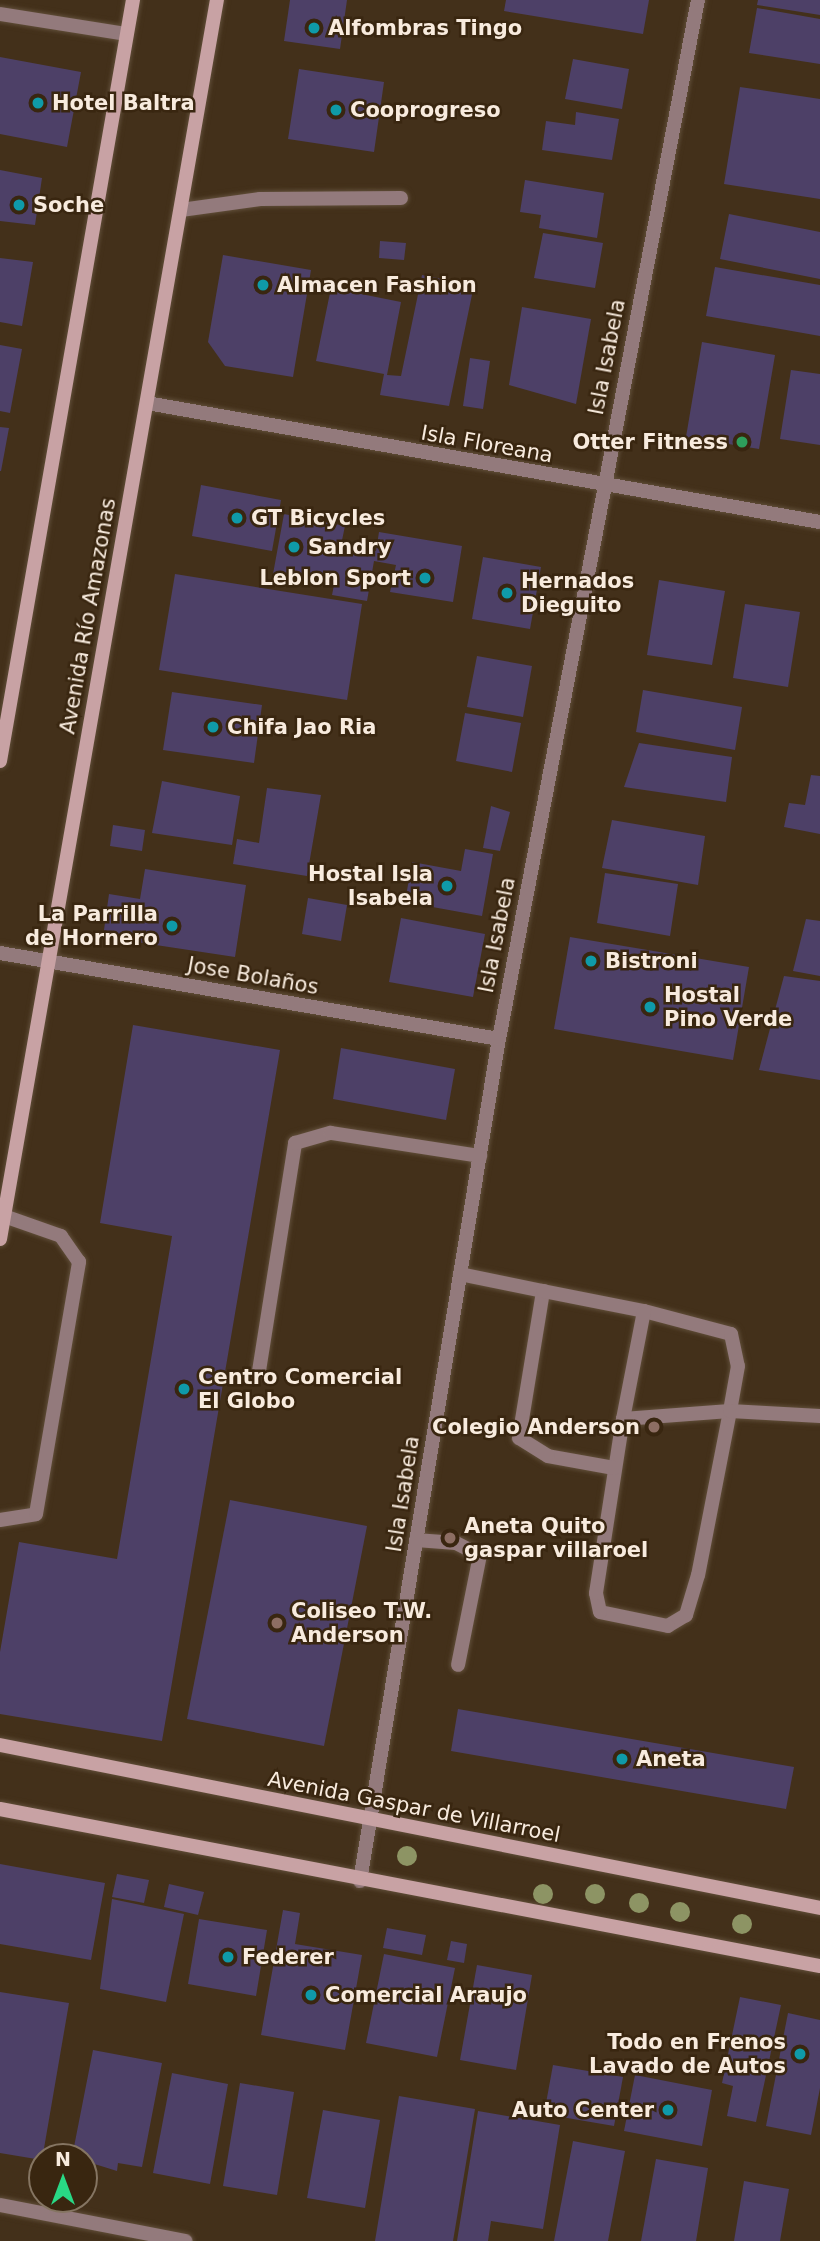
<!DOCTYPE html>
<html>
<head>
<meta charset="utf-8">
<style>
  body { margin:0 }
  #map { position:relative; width:820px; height:2241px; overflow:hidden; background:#43301a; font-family:"DejaVu Sans",sans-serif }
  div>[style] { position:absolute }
  .building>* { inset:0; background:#4d4067 }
  .roads { filter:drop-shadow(0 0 2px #604e39) drop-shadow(0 0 2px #604e39) }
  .service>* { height:14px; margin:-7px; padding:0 7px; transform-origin:7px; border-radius:7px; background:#937a7c }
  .minor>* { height:14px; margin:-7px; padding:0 7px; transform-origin:7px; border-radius:7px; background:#937a7c }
  .tertiary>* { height:14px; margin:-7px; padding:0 7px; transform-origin:7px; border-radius:7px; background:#937a7c }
  .secondary>* { height:14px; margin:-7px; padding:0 7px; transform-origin:7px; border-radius:7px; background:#c8a2a4 }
  .trees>* { width:20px; height:20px; margin:-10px; border-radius:50%; background:#8d9464 }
  .dots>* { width:19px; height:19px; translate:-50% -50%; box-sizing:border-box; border:4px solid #392610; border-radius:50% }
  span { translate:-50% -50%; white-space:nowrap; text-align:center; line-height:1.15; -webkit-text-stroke:5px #392610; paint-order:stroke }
  .poi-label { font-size:21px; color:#f8ebde; font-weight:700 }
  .left { translate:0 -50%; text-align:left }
  .right { translate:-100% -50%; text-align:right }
  .street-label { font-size:21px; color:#f8ebde }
  .north { position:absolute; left:28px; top:2143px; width:70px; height:70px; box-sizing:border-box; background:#392610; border:2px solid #857562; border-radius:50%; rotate:0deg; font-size:19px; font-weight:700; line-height:28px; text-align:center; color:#f8ebde }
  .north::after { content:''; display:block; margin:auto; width:24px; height:32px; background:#29d885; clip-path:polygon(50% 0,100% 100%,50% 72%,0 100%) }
</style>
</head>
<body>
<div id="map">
  <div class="building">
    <div style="clip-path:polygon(290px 0,347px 0,340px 49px,284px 41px)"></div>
    <div style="clip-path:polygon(506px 0,649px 0,643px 34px,504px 11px)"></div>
    <div style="clip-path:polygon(758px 0,820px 0,820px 15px,757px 5px)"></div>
    <div style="clip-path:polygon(757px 8px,820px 19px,820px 64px,749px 53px)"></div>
    <div style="clip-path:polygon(0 57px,81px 72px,67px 147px,0 134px)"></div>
    <div style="clip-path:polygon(573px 59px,629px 69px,622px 109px,565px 99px)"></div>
    <div style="clip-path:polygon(299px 69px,384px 82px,374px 152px,288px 139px)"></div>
    <div style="clip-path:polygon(740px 87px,820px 99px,820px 199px,724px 184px)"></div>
    <div style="clip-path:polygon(576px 112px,619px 119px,612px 160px,542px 150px,546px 121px,575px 125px)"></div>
    <div style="clip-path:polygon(0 170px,42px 178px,35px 225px,0 221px)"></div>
    <div style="clip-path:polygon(525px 180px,604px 193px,597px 238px,539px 228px,541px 215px,520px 212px)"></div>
    <div style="clip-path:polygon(729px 214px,820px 232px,820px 279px,720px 259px)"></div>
    <div style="clip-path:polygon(543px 233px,603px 243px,595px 288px,534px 278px)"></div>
    <div style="clip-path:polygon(380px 241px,406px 243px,404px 260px,379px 258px)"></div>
    <div style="clip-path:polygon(223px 255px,311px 270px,293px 377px,225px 366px,208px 342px)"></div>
    <div style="clip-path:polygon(0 258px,33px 262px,22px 326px,0 322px)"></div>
    <div style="clip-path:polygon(715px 267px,820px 285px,820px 336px,706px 316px)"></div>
    <div style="clip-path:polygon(422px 275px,474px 285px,449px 406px,380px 395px,384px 374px,316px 361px,331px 288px,401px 302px,387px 375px,401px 376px)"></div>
    <div style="clip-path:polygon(522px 307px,591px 319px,576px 404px,509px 385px)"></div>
    <div style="clip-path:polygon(702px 342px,775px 355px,759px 449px,686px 437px)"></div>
    <div style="clip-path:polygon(0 345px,22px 349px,10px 413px,0 411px)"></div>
    <div style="clip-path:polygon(470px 358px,490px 361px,483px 409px,463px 406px)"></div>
    <div style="clip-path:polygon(791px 370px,820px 374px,820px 445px,780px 439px)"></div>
    <div style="clip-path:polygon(0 427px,9px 428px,1px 471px,0 471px)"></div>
    <div style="clip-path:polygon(201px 485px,281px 500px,272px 551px,192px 536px)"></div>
    <div style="clip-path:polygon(284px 514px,345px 526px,341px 545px,376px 551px,379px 532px,462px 546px,453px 602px,390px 592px,396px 565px,374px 561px,367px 601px,332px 595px,334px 585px,273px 574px)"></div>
    <div style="clip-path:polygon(483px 557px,541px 567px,530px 629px,472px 619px)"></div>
    <div style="clip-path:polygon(175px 574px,362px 604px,347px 700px,159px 670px)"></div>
    <div style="clip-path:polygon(659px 580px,725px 591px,712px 665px,647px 655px)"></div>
    <div style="clip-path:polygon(745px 604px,800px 612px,788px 687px,733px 678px)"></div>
    <div style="clip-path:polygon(477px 656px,532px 666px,523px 717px,467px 707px)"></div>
    <div style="clip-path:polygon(643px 690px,742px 707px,735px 750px,636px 732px)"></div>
    <div style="clip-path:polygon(172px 692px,262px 705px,254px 763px,163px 750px)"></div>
    <div style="clip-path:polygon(465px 713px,521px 723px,512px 772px,456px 761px)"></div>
    <div style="clip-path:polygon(639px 743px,732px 757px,726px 802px,624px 787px)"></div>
    <div style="clip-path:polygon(811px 775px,820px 776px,820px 834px,784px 827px,789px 803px,805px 805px)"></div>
    <div style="clip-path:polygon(162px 781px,240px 796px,232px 845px,152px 833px)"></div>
    <div style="clip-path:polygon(267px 788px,321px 795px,307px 876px,233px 864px,237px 839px,259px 843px)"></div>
    <div style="clip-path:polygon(491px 806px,510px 812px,500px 851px,483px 848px)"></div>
    <div style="clip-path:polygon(612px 820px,705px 836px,698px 885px,602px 868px)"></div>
    <div style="clip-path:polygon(113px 825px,145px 830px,142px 851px,110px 846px)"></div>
    <div style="clip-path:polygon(465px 849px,493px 854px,482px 916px,405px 902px,412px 862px,461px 871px)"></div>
    <div style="clip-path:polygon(145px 869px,246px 885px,235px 957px,103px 937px,109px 894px,140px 899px)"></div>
    <div style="clip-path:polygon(605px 873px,678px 884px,670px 936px,597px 923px)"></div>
    <div style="clip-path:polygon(308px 898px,347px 905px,341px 941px,302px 934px)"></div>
    <div style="clip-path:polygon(401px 918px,485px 934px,473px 997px,389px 982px)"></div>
    <div style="clip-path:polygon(806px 919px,820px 921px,820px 976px,793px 971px)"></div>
    <div style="clip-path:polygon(570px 937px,749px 967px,733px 1060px,554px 1029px)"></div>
    <div style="clip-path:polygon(784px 976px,820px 981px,820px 1080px,759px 1070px)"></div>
    <div style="clip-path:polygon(133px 1025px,280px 1050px,162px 1741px,0 1714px,0 1652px,19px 1542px,117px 1559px,172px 1236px,100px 1223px)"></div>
    <div style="clip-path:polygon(341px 1048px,455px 1069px,446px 1120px,333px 1099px)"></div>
    <div style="clip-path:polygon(230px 1500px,367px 1526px,324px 1746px,187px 1719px)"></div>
    <div style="clip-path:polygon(458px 1709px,794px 1767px,786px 1809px,451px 1751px)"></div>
    <div style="clip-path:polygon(0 1864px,105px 1883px,91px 1960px,0 1944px)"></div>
    <div style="clip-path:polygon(117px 1874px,149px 1880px,144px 1903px,112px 1897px)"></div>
    <div style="clip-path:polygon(169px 1884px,204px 1892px,198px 1915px,164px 1907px)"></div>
    <div style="clip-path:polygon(112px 1899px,184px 1914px,166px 2002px,100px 1989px)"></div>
    <div style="clip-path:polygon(283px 1910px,300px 1913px,295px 1944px,362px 1955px,345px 2050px,261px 2035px)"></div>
    <div style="clip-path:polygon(199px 1919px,267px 1930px,256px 1996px,188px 1984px)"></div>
    <div style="clip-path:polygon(387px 1928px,426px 1935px,422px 1955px,383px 1948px)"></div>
    <div style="clip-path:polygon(451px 1941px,467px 1944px,464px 1963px,447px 1960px)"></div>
    <div style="clip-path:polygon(384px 1954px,455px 1968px,437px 2057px,366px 2043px)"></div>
    <div style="clip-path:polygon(477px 1965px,532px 1975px,516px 2070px,460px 2060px)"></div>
    <div style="clip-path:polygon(0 1992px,69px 2003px,42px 2160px,0 2153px)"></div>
    <div style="clip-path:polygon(740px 1997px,781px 2005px,756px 2122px,727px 2116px,733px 2086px,722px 2083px)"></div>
    <div style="clip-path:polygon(788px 2013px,820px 2020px,820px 2088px,811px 2135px,766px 2126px)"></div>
    <div style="clip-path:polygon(93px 2050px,162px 2063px,142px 2167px,118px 2163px,117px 2171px,72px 2157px)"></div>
    <div style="clip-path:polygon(553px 2065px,623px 2077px,614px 2126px,544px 2114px)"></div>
    <div style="clip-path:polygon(172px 2073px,228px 2084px,210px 2184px,153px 2173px)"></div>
    <div style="clip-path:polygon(635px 2075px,712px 2090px,702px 2146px,624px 2131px)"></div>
    <div style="clip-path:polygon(240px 2083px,294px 2092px,277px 2195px,223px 2186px)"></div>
    <div style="clip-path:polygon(399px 2096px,475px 2109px,453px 2241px,375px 2241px)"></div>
    <div style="clip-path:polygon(323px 2110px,380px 2120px,365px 2208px,307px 2198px)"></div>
    <div style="clip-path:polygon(478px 2111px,560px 2125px,543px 2229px,491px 2221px,488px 2241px,457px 2241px)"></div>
    <div style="clip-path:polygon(573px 2141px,625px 2151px,608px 2241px,554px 2241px)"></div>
    <div style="clip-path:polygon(656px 2159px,708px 2168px,696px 2241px,641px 2241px)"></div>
    <div style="clip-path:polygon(744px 2181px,789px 2189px,780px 2241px,734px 2241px)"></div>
  </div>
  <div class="roads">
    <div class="service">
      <div style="left:181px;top:210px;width:80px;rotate:-7.9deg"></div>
      <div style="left:260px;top:199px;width:141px;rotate:-0.4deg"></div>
      <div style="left:460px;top:1274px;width:85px;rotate:11.6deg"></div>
      <div style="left:644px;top:1311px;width:90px;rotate:14.8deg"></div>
      <div style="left:731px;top:1334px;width:33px;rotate:78deg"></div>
      <div style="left:738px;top:1366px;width:46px;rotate:100.1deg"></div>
      <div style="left:730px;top:1411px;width:167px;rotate:101deg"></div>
      <div style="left:698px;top:1575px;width:42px;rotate:106.7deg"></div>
      <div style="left:686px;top:1615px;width:21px;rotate:149deg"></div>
      <div style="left:668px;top:1626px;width:69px;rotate:-168.4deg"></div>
      <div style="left:600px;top:1612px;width:19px;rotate:-102deg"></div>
      <div style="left:596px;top:1593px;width:176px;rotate:-81.2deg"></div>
      <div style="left:623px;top:1419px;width:107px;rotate:-4.3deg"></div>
      <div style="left:730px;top:1411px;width:90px;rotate:3.2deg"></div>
      <div style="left:259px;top:1371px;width:231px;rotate:-81deg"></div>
      <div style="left:295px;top:1143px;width:37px;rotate:-16deg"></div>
      <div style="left:331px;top:1133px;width:151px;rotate:8.8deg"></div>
      <div style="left:614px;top:1468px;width:67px;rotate:-169.7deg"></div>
      <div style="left:548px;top:1456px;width:34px;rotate:-148deg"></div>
      <div style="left:519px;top:1438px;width:149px;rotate:-80.7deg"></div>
      <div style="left:543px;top:1291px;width:103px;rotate:11.2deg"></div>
      <div style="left:644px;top:1311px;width:110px;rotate:101deg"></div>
      <div style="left:0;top:1520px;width:36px;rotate:-9deg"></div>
      <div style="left:36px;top:1514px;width:256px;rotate:-80.3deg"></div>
      <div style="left:79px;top:1262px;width:32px;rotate:-125deg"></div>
      <div style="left:61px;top:1236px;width:60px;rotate:-160.7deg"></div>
      <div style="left:416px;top:1540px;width:40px;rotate:4.3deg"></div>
      <div style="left:456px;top:1543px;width:27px;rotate:27deg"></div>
      <div style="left:480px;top:1555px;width:112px;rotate:101.3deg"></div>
    </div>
    <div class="minor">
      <div style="left:0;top:14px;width:128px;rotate:9deg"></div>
      <div style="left:0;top:953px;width:506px;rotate:9.78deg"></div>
      <div style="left:360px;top:1881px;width:853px;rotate:-80.63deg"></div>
      <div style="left:499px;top:1039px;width:1058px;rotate:-79.16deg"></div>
      <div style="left:0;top:2205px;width:189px;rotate:11deg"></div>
    </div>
    <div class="tertiary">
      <div style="left:147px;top:403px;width:683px;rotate:10.03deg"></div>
    </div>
    <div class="secondary">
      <div style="left:0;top:761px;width:773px;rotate:-80.09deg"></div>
      <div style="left:0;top:1239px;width:1258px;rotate:-80.07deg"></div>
      <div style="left:0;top:1745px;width:836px;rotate:11.24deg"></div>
      <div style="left:0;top:1809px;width:835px;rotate:10.84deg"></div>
    </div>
  </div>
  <div class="trees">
    <div style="left:407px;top:1856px"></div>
    <div style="left:543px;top:1894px"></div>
    <div style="left:595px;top:1894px"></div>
    <div style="left:639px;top:1903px"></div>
    <div style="left:680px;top:1912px"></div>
    <div style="left:742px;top:1924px"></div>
  </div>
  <div class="dots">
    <div style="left:314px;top:28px;background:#0f9aa8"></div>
    <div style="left:38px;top:103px;background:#0f9aa8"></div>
    <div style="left:336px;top:110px;background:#0f9aa8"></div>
    <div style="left:19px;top:205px;background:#0f9aa8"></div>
    <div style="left:263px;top:285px;background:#0f9aa8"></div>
    <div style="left:742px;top:442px;background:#2e9e5b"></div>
    <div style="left:237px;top:518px;background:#0f9aa8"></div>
    <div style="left:294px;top:547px;background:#0f9aa8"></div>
    <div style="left:425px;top:578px;background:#0f9aa8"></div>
    <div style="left:507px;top:593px;background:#0f9aa8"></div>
    <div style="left:213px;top:727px;background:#0f9aa8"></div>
    <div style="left:447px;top:886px;background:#0f9aa8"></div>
    <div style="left:172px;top:926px;background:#0f9aa8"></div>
    <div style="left:591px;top:961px;background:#0f9aa8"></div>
    <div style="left:650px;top:1007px;background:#0f9aa8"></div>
    <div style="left:184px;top:1389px;background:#0f9aa8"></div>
    <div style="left:654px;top:1427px;background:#8d6e63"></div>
    <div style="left:450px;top:1538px;background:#8d6e63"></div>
    <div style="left:277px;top:1623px;background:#8d6e63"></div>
    <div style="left:622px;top:1759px;background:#0f9aa8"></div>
    <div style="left:228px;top:1957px;background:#0f9aa8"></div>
    <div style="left:311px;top:1995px;background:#0f9aa8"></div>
    <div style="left:800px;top:2054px;background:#0f9aa8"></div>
    <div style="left:668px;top:2110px;background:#0f9aa8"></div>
  </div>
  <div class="poi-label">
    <span class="left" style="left:328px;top:28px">Alfombras Tingo</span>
    <span class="left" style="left:52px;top:103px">Hotel Baltra</span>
    <span class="left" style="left:350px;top:110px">Cooprogreso</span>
    <span class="left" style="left:33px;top:205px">Soche</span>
    <span class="left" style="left:277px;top:285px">Almacen Fashion</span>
    <span class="right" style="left:728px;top:442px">Otter Fitness</span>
    <span class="left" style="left:251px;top:518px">GT Bicycles</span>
    <span class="left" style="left:308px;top:547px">Sandry</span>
    <span class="right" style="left:411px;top:578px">Leblon Sport</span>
    <span class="left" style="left:521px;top:593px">Hernados<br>Dieguito</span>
    <span class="left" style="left:227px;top:727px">Chifa Jao Ria</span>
    <span class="right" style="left:433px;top:886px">Hostal Isla<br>Isabela</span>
    <span class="right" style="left:158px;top:926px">La Parrilla<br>de Hornero</span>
    <span class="left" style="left:605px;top:961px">Bistroni</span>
    <span class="left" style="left:664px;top:1007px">Hostal<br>Pino Verde</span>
    <span class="left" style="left:198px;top:1389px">Centro Comercial<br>El Globo</span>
    <span class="right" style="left:640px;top:1427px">Colegio Anderson</span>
    <span class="left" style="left:464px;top:1538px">Aneta Quito<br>gaspar villaroel</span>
    <span class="left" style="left:291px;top:1623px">Coliseo T.W.<br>Anderson</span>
    <span class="left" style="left:636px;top:1759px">Aneta</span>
    <span class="left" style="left:242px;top:1957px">Federer</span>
    <span class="left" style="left:325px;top:1995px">Comercial Araujo</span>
    <span class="right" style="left:786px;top:2054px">Todo en Frenos<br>Lavado de Autos</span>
    <span class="right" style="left:654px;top:2110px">Auto Center</span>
  </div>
  <div class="street-label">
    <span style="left:607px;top:357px;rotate:-79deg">Isla Isabela</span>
    <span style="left:487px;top:444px;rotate:10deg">Isla Floreana</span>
    <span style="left:88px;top:616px;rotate:-80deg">Avenida Río Amazonas</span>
    <span style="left:497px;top:935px;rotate:-79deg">Isla Isabela</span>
    <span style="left:253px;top:976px;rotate:10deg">Jose Bolaños</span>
    <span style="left:403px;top:1494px;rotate:-81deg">Isla Isabela</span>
    <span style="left:414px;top:1807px;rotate:11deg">Avenida Gaspar de Villarroel</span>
  </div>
  <div class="north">N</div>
</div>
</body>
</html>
